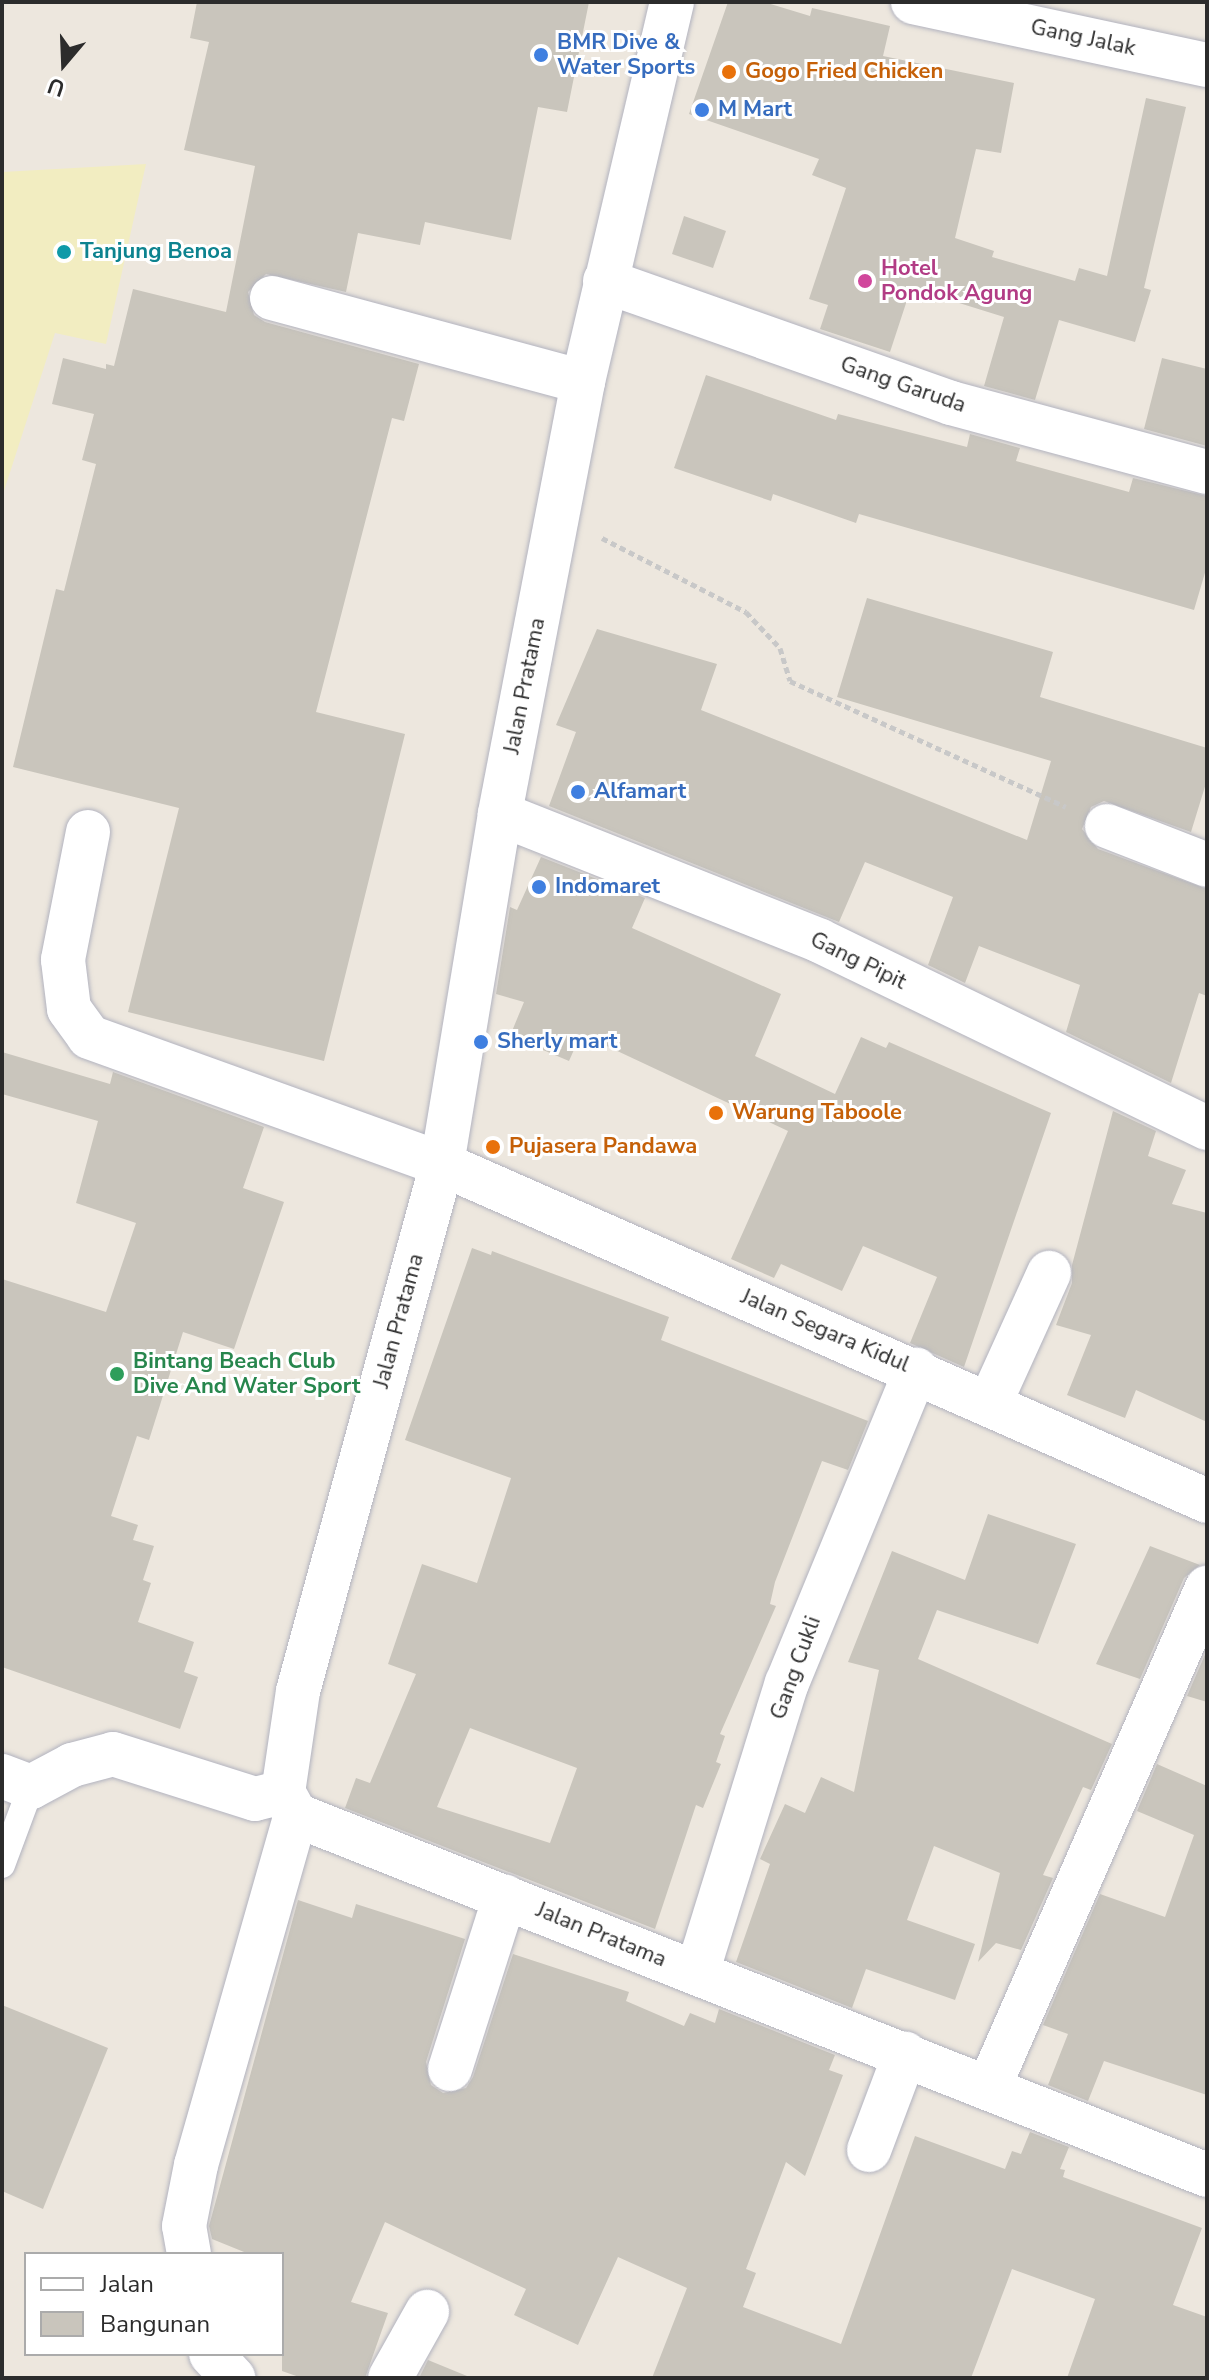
<!DOCTYPE html>
<html>
<head>
<meta charset="utf-8">
<style>
  body { margin:0 }
  #map { position:relative; width:1209px; height:2380px; overflow:hidden; background:#ede7de; font-family:"Nunito Sans",sans-serif }
  div>[style] { position:absolute }
  .sand>* { inset:0; background:#f2edc1 }
  .building>* { inset:0; background:#c9c5bc }
  .path>* { height:5px; margin-top:-2.5px; transform-origin:0; background:repeating-linear-gradient(90deg,#c8c8c8 0 6px,transparent 0 10px) }
  .roads { filter:drop-shadow(0 0 2px #b2b3bf) drop-shadow(0 0 2px #b2b3bf) }
  .service>* { height:26px; margin:-13px; padding:0 13px; transform-origin:13px; border-radius:13px; background:#fff }
  .minor>* { height:44px; margin:-22px; padding:0 22px; transform-origin:22px; border-radius:22px; background:#fff }
  .tertiary>* { height:44px; margin:-22px; padding:0 22px; transform-origin:22px; border-radius:22px; background:#fff }
  .dots>* { width:22px; height:22px; translate:-50% -50%; box-sizing:border-box; border:4px solid #fff; border-radius:50% }
  span { translate:-50% -50%; white-space:nowrap; text-align:center; line-height:1.15; -webkit-text-stroke:6px #fff; paint-order:stroke }
  .street-label { font-size:22px; color:#2c2c2c }
  .shop-label { font-size:22px; color:#366cbe; font-weight:700 }
  .left { translate:0 -50%; text-align:left }
  .food-label { font-size:22px; color:#c56008; font-weight:700 }
  .culture-label { font-size:22px; color:#0d838f; font-weight:700 }
  .hotel-label { font-size:22px; color:#b23c85; font-weight:700 }
  .leisure-label { font-size:22px; color:#27864d; font-weight:700 }
  .frame { position:absolute; inset:0; border:4px solid #2c2c2c; pointer-events:none }
  .legend { position:absolute; left:24px; top:2252px; width:260px; height:104px; box-sizing:border-box; background:#fff; border:2px solid #ababab; margin:0; padding:10px 14px; list-style:none; font-size:24px; color:#2c2c2c }
  .legend li { display:flex; align-items:center; gap:16px; height:40px }
  .legend b { width:40px; border:2px solid #ababab }
  .north { position:absolute; left:24px; top:24px; width:80px; height:80px; -webkit-text-stroke:6px #fff; paint-order:stroke; rotate:199deg; font-size:22px; font-weight:700; line-height:32px; text-align:center; color:#2c2c2c }
  .north::after { content:''; display:block; margin:auto; width:28px; height:36px; background:#2c2c2c; clip-path:polygon(50% 0,100% 100%,50% 72%,0 100%) }
</style>
</head>
<body>
<div id="map">
  <div class="sand">
    <div style="clip-path:polygon(146px 164px,106px 344px,55px 333px,2px 497px,2px 172px)"></div>
  </div>
  <div class="building">
    <div style="clip-path:polygon(197px 2px,589px 2px,567px 112px,538px 107px,511px 240px,425px 222px,420px 245px,358px 233px,346px 292px,266px 274px,248px 292px,254px 315px,265px 322px,419px 364px,404px 421px,392px 418px,316px 712px,405px 734px,324px 1061px,128px 1012px,179px 808px,13px 767px,56px 589px,64px 591px,96px 464px,82px 460px,94px 414px,52px 404px,63px 358px,106px 369px,106px 364px,114px 366px,133px 289px,226px 312px,255px 166px,184px 150px,209px 42px,190px 38px)"></div>
    <div style="clip-path:polygon(728px 2px,764px 2px,810px 16px,812px 8px,890px 26px,883px 56px,1014px 83px,1001px 153px,976px 149px,955px 238px,994px 251px,992px 257px,1075px 281px,1079px 268px,1107px 276px,1146px 98px,1186px 107px,1144px 288px,1151px 290px,1135px 342px,1059px 320px,1035px 400px,984px 386px,1004px 317px,911px 288px,890px 352px,820px 329px,828px 305px,809px 299px,846px 188px,812px 175px,819px 159px,689px 114px)"></div>
    <div style="clip-path:polygon(684px 216px,726px 231px,713px 268px,672px 254px)"></div>
    <div style="clip-path:polygon(1162px 358px,1207px 369px,1207px 446px,1144px 429px)"></div>
    <div style="clip-path:polygon(706px 375px,836px 420px,838px 414px,967px 447px,970px 434px,1020px 448px,1016px 461px,1129px 492px,1133px 478px,1207px 496px,1207px 566px,1194px 610px,859px 514px,856px 523px,773px 494px,771px 501px,674px 468px)"></div>
    <div style="clip-path:polygon(867px 598px,1053px 652px,1040px 697px,1207px 748px,1207px 780px,1191px 832px,1104px 801px,1091px 807px,1082px 829px,1098px 849px,1207px 889px,1207px 996px,1199px 993px,1171px 1083px,1066px 1032px,1080px 985px,979px 946px,965px 983px,928px 965px,953px 897px,865px 862px,839px 922px,549px 806px,576px 732px,556px 725px,597px 629px,717px 664px,701px 710px,1027px 840px,1051px 761px,837px 697px)"></div>
    <div style="clip-path:polygon(541px 857px,645px 898px,632px 928px,781px 994px,755px 1056px,835px 1094px,861px 1037px,886px 1048px,889px 1042px,1051px 1113px,964px 1367px,910px 1343px,937px 1277px,863px 1246px,842px 1291px,781px 1264px,774px 1278px,731px 1259px,788px 1131px,581px 1034px,569px 1061px,510px 1036px,524px 1002px,496px 994px,510px 907px,517px 910px)"></div>
    <div style="clip-path:polygon(2px 1052px,110px 1084px,113px 1072px,264px 1127px,243px 1188px,284px 1202px,234px 1349px,183px 1332px,149px 1440px,137px 1436px,111px 1516px,138px 1525px,133px 1540px,154px 1546px,143px 1580px,151px 1583px,138px 1622px,194px 1642px,184px 1672px,198px 1677px,180px 1729px,2px 1667px,2px 1279px,106px 1312px,136px 1223px,76px 1203px,98px 1121px,2px 1094px)"></div>
    <div style="clip-path:polygon(1113px 1111px,1156px 1131px,1148px 1156px,1186px 1170px,1172px 1204px,1207px 1213px,1207px 1422px,1136px 1390px,1125px 1418px,1067px 1395px,1091px 1335px,1056px 1325px,1072px 1283px,1072px 1265px)"></div>
    <div style="clip-path:polygon(evenodd,472px 1248px,491px 1255px,492px 1251px,669px 1317px,661px 1340px,868px 1421px,848px 1470px,822px 1461px,775px 1582px,770px 1604px,776px 1606px,720px 1734px,725px 1736px,716px 1762px,721px 1764px,703px 1808px,696px 1805px,655px 1929px,345px 1808px,356px 1778px,370px 1783px,416px 1674px,388px 1664px,422px 1564px,477px 1583px,511px 1478px,405px 1440px,472px 1248px,470px 1728px,577px 1768px,550px 1843px,437px 1807px,470px 1728px)"></div>
    <div style="clip-path:polygon(988px 1514px,1076px 1544px,1038px 1644px,937px 1610px,918px 1659px,1112px 1744px,1091px 1790px,1083px 1787px,1043px 1875px,1053px 1878px,1021px 1950px,996px 1943px,978px 1962px,1000px 1873px,934px 1846px,907px 1920px,975px 1944px,955px 2000px,866px 1969px,852px 2008px,736px 1962px,770px 1864px,760px 1859px,785px 1804px,805px 1813px,821px 1777px,854px 1792px,879px 1670px,848px 1662px,892px 1551px,965px 1580px)"></div>
    <div style="clip-path:polygon(1150px 1546px,1200px 1565px,1184px 1578px,1140px 1679px,1096px 1664px)"></div>
    <div style="clip-path:polygon(1207px 1650px,1207px 1702px,1187px 1696px)"></div>
    <div style="clip-path:polygon(1157px 1764px,1207px 1786px,1207px 2095px,1104px 2061px,1088px 2101px,1048px 2085px,1068px 2034px,1043px 2025px,1100px 1894px,1165px 1917px,1194px 1835px,1137px 1811px)"></div>
    <div style="clip-path:polygon(298px 1900px,352px 1918px,356px 1904px,465px 1939px,426px 2062px,431px 2085px,443px 2093px,466px 2088px,473px 2077px,513px 1954px,629px 1992px,626px 2001px,684px 2026px,690px 2013px,715px 2023px,719px 2009px,835px 2055px,829px 2070px,843px 2075px,805px 2176px,786px 2162px,746px 2269px,756px 2273px,743px 2307px,841px 2344px,915px 2136px,1005px 2169px,1012px 2151px,1021px 2154px,1030px 2132px,1069px 2147px,1060px 2169px,1065px 2170px,1063px 2177px,1202px 2228px,1173px 2305px,1207px 2317px,1207px 2378px,1067px 2378px,1095px 2299px,1012px 2269px,971px 2378px,652px 2378px,687px 2288px,618px 2257px,578px 2345px,514px 2315px,526px 2289px,385px 2222px,351px 2302px,388px 2313px,365px 2378px,302px 2378px,282px 2371px,282px 2254px,249px 2254px,212px 2239px,209px 2226px)"></div>
    <div style="clip-path:polygon(2px 2005px,108px 2048px,43px 2209px,2px 2191px)"></div>
    <div style="clip-path:polygon(428px 2360px,467px 2376px,467px 2378px,419px 2378px)"></div>
  </div>
  <div class="path">
    <div style="left:602px;top:538px;width:162px;rotate:27.2deg"></div>
    <div style="left:746px;top:612px;width:50px;rotate:46.6deg"></div>
    <div style="left:780px;top:648px;width:34px;rotate:73deg"></div>
    <div style="left:790px;top:681px;width:303px;rotate:24.5deg"></div>
  </div>
  <div class="roads">
    <div class="service">
      <div style="left:2px;top:1865px;width:83px;rotate:-69.6deg"></div>
    </div>
    <div class="minor">
      <div style="left:913px;top:2px;width:301px;rotate:12.1deg"></div>
      <div style="left:605px;top:281px;width:367px;rotate:19.4deg"></div>
      <div style="left:951px;top:403px;width:265px;rotate:15.1deg"></div>
      <div style="left:272px;top:298px;width:322px;rotate:15.1deg"></div>
      <div style="left:500px;top:814px;width:344px;rotate:21.6deg"></div>
      <div style="left:820px;top:941px;width:430px;rotate:25.8deg"></div>
      <div style="left:1107px;top:826px;width:107px;rotate:21.3deg"></div>
      <div style="left:88px;top:832px;width:130px;rotate:101.1deg"></div>
      <div style="left:63px;top:960px;width:49px;rotate:83deg"></div>
      <div style="left:69px;top:1009px;width:34px;rotate:54deg"></div>
      <div style="left:89px;top:1037px;width:375px;rotate:19.8deg"></div>
      <div style="left:990px;top:1403px;width:143px;rotate:-65.6deg"></div>
      <div style="left:2px;top:1776px;width:31px;rotate:21deg"></div>
      <div style="left:31px;top:1787px;width:47px;rotate:-28.2deg"></div>
      <div style="left:72px;top:1765px;width:42px;rotate:-15deg"></div>
      <div style="left:113px;top:1754px;width:149px;rotate:17.6deg"></div>
      <div style="left:255px;top:1799px;width:29px;rotate:-14deg"></div>
      <div style="left:697px;top:1973px;width:304px;rotate:-72.8deg"></div>
      <div style="left:787px;top:1683px;width:339px;rotate:-67.6deg"></div>
      <div style="left:450px;top:2069px;width:181px;rotate:-72.3deg"></div>
      <div style="left:989px;top:2087px;width:545px;rotate:-66.4deg"></div>
      <div style="left:869px;top:2150px;width:103px;rotate:-69.4deg"></div>
      <div style="left:189px;top:2254px;width:28px;rotate:-100deg"></div>
      <div style="left:184px;top:2226px;width:62px;rotate:-78.9deg"></div>
      <div style="left:196px;top:2165px;width:364px;rotate:-74.1deg"></div>
      <div style="left:211px;top:2354px;width:33px;rotate:47deg"></div>
      <div style="left:390px;top:2378px;width:76px;rotate:-60.7deg"></div>
    </div>
    <div class="tertiary">
      <div style="left:672px;top:2px;width:390px;rotate:103.2deg"></div>
      <div style="left:583px;top:382px;width:440px;rotate:100.9deg"></div>
      <div style="left:500px;top:814px;width:355px;rotate:99.4deg"></div>
      <div style="left:442px;top:1164px;width:546px;rotate:105.28deg"></div>
      <div style="left:298px;top:1691px;width:102px;rotate:98.4deg"></div>
      <div style="left:283px;top:1792px;width:26px;rotate:61deg"></div>
      <div style="left:296px;top:1815px;width:980px;rotate:21.56deg"></div>
      <div style="left:442px;top:1164px;width:836px;rotate:23.77deg"></div>
    </div>
  </div>
  <div class="dots">
    <div style="left:541px;top:55px;background:#3f7fe0"></div>
    <div style="left:729px;top:72px;background:#e8710a"></div>
    <div style="left:702px;top:110px;background:#3f7fe0"></div>
    <div style="left:64px;top:252px;background:#0f9aa8"></div>
    <div style="left:865px;top:281px;background:#d1479c"></div>
    <div style="left:578px;top:792px;background:#3f7fe0"></div>
    <div style="left:539px;top:887px;background:#3f7fe0"></div>
    <div style="left:481px;top:1042px;background:#3f7fe0"></div>
    <div style="left:716px;top:1113px;background:#e8710a"></div>
    <div style="left:493px;top:1147px;background:#e8710a"></div>
    <div style="left:117px;top:1374px;background:#2e9e5b"></div>
  </div>
  <div class="street-label">
    <span style="left:1083px;top:38px;rotate:12deg">Gang Jalak</span>
    <span style="left:903px;top:385px;rotate:19deg">Gang Garuda</span>
    <span style="left:525px;top:686px;rotate:-79deg">Jalan Pratama</span>
    <span style="left:858px;top:961px;rotate:26deg">Gang Pipit</span>
    <span style="left:399px;top:1321px;rotate:-75deg">Jalan Pratama</span>
    <span style="left:825px;top:1331px;rotate:23deg">Jalan Segara Kidul</span>
    <span style="left:796px;top:1668px;rotate:-70deg">Gang Cukli</span>
    <span style="left:601px;top:1935px;rotate:22deg">Jalan Pratama</span>
  </div>
  <div class="shop-label">
    <span class="left" style="left:557px;top:55px">BMR Dive &amp;<br>Water Sports</span>
    <span class="left" style="left:718px;top:110px">M Mart</span>
    <span class="left" style="left:594px;top:792px">Alfamart</span>
    <span class="left" style="left:555px;top:887px">Indomaret</span>
    <span class="left" style="left:497px;top:1042px">Sherly mart</span>
  </div>
  <div class="food-label">
    <span class="left" style="left:745px;top:72px">Gogo Fried Chicken</span>
    <span class="left" style="left:732px;top:1113px">Warung Taboole</span>
    <span class="left" style="left:509px;top:1147px">Pujasera Pandawa</span>
  </div>
  <div class="culture-label">
    <span class="left" style="left:80px;top:252px">Tanjung Benoa</span>
  </div>
  <div class="hotel-label">
    <span class="left" style="left:881px;top:281px">Hotel<br>Pondok Agung</span>
  </div>
  <div class="leisure-label">
    <span class="left" style="left:133px;top:1374px">Bintang Beach Club<br>Dive And Water Sport</span>
  </div>
  <div class="frame"></div>
  <ul class="legend">
  <li><b style="height:10px;background:#fff"></b>Jalan</li>
  <li><b style="height:22px;background:#c9c5bc"></b>Bangunan</li>
  </ul>
  <div class="north">U</div>
</div>
</body>
</html>
